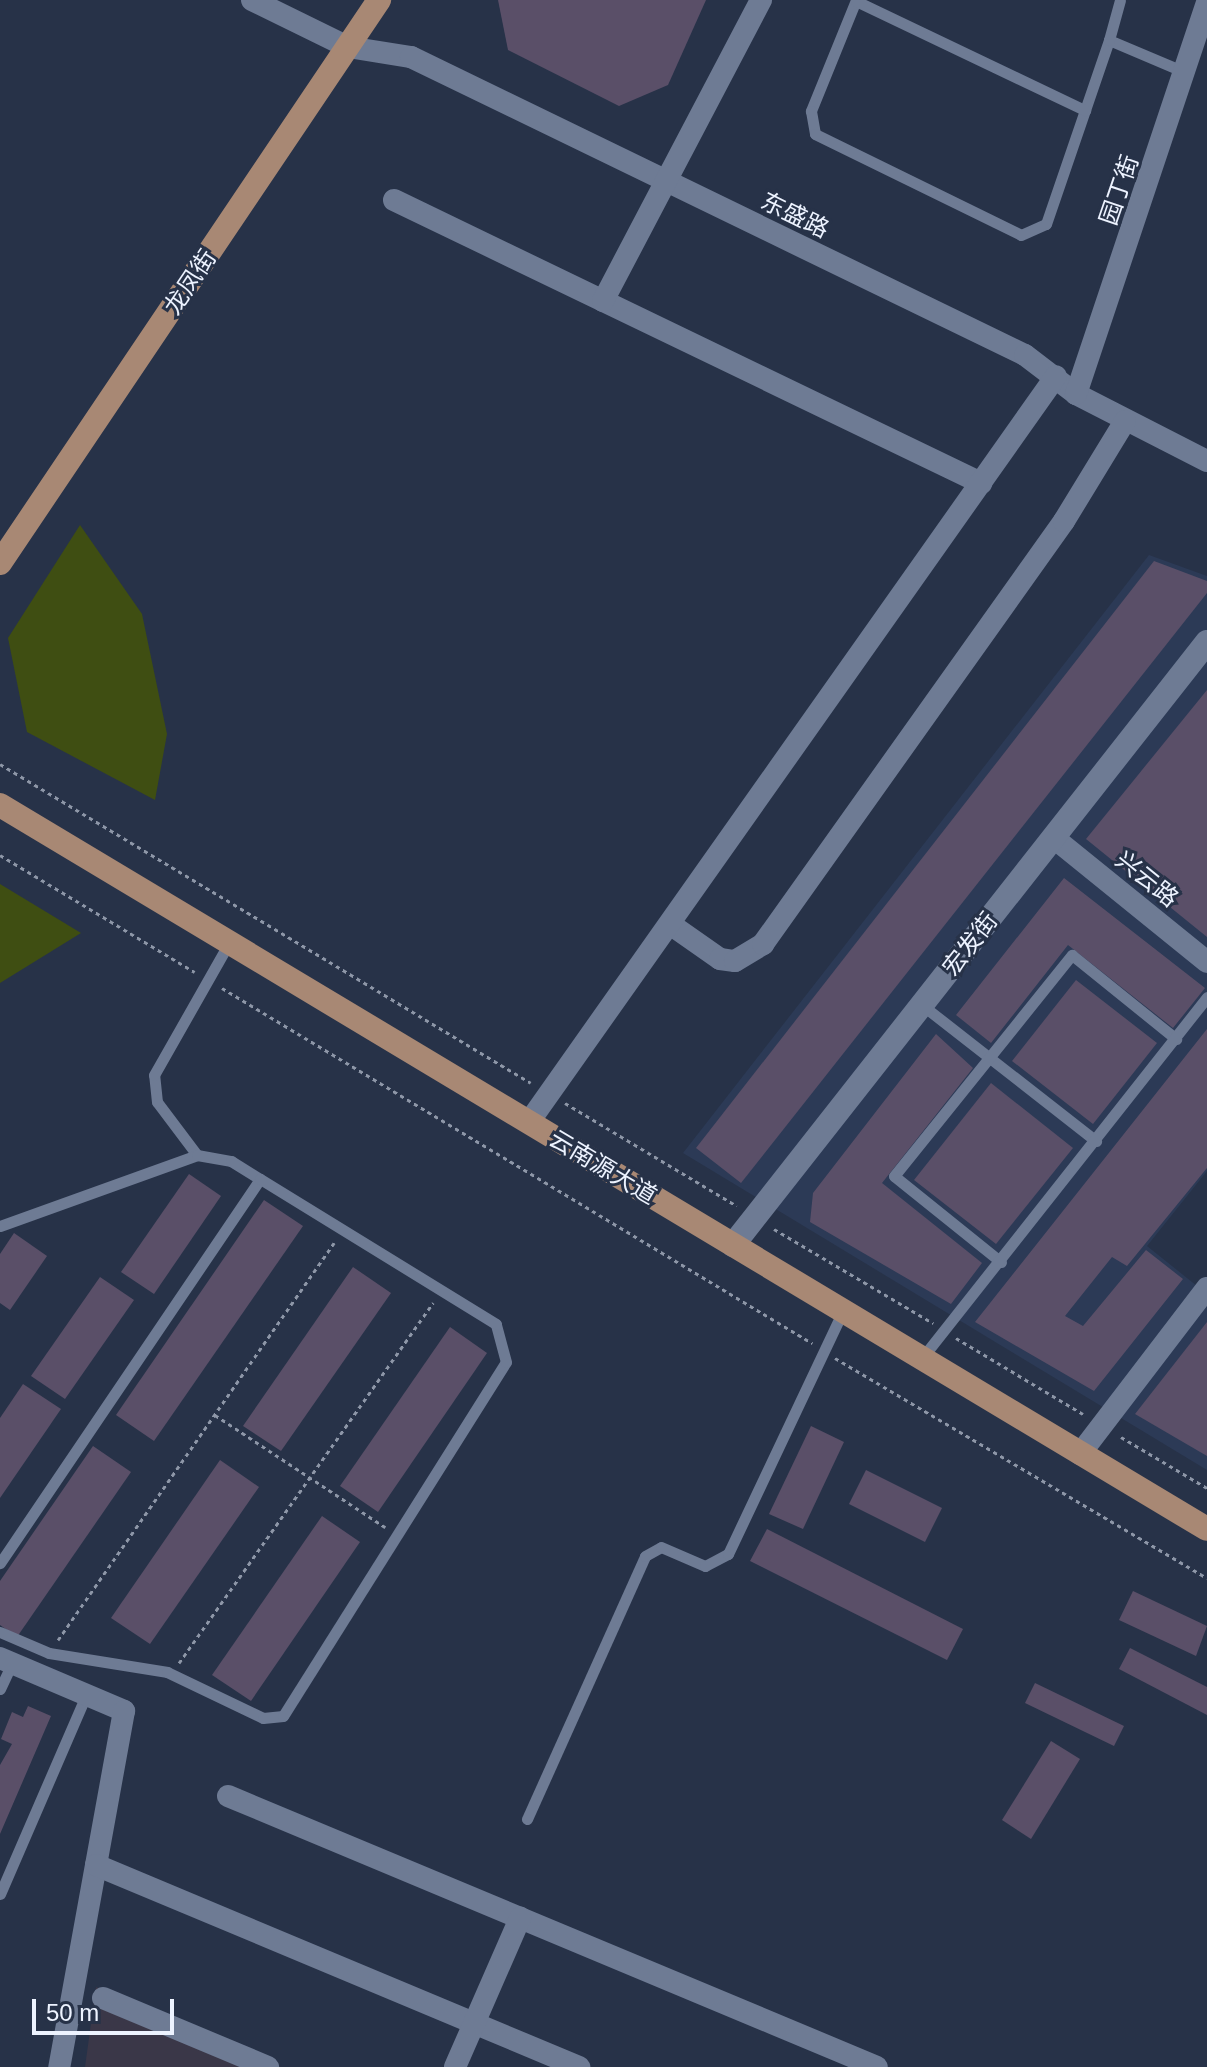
<!DOCTYPE html>
<html>
<head>
<meta charset="utf-8">
<style>
  body { margin:0 }
  #map { position:relative; width:1207px; height:2067px; overflow:hidden; background:#273248; font-family:Arial,"Noto Sans SC",sans-serif }
  div>[style] { position:absolute }
  .built>* { inset:0; background:#2c3a56 }
  .industrial>* { inset:0; background:#3a3748 }
  .green>* { inset:0; background:#3f4e12 }
  .building>* { inset:0; background:#5a4f68 }
  .path>* { height:3px; margin-top:-1.5px; transform-origin:0; background:repeating-linear-gradient(90deg,#8e97a8 0 4px,transparent 0 8px) }
  .service>* { height:11px; margin:-5.5px; padding:0 5.5px; transform-origin:5.5px; border-radius:5.5px; background:#6e7b94 }
  .minor>* { height:22px; margin:-11px; padding:0 11px; transform-origin:11px; border-radius:11px; background:#6e7b94 }
  .tertiary>* { height:24px; margin:-12px; padding:0 12px; transform-origin:12px; border-radius:12px; background:#6e7b94 }
  .primary>* { height:24px; margin:-12px; padding:0 12px; transform-origin:12px; border-radius:12px; background:#a88874 }
  span { translate:-50% -50%; white-space:nowrap; text-align:center; line-height:1.15; -webkit-text-stroke:6px #273248; paint-order:stroke }
  .street-label { font-size:24px; color:#edf3ff }
  .scale { position:absolute; left:32px; top:1999px; width:142px; height:36px; box-sizing:border-box; border:4px solid #edf3ff; border-top:0; padding-left:10px; font-size:24px; line-height:28px; white-space:nowrap; color:#edf3ff; -webkit-text-stroke:6px #273248; paint-order:stroke }
</style>
</head>
<body>
<div id="map">
  <div class="built">
    <div style="clip-path:polygon(1149px 555px,1207px 576px,1207px 1171px,1147px 1246px,1207px 1294px,1207px 1470px,683px 1153px)"></div>
  </div>
  <div class="industrial">
    <div style="clip-path:polygon(96px 1987px,279px 2067px,85px 2067px)"></div>
  </div>
  <div class="green">
    <div style="clip-path:polygon(80px 525px,142px 614px,167px 734px,155px 800px,27px 732px,8px 638px)"></div>
    <div style="clip-path:polygon(0 884px,81px 933px,0 983px)"></div>
  </div>
  <div class="building">
    <div style="clip-path:polygon(498px 0,706px 0,668px 85px,619px 106px,508px 50px)"></div>
    <div style="clip-path:polygon(1154px 561px,1207px 581px,1207px 593px,741px 1183px,696px 1148px)"></div>
    <div style="clip-path:polygon(1207px 690px,1207px 937px,1086px 839px)"></div>
    <div style="clip-path:polygon(1064px 878px,1205px 988px,1173px 1028px,1068px 945px,991px 1043px,956px 1015px)"></div>
    <div style="clip-path:polygon(1076px 980px,1157px 1043px,1093px 1124px,1012px 1061px)"></div>
    <div style="clip-path:polygon(1207px 1029px,1207px 1168px,1127px 1266px,1112px 1257px,1065px 1316px,1083px 1326px,1146px 1250px,1183px 1279px,1094px 1391px,975px 1322px)"></div>
    <div style="clip-path:polygon(936px 1034px,973px 1068px,882px 1183px,982px 1263px,951px 1304px,810px 1222px,813px 1193px)"></div>
    <div style="clip-path:polygon(991px 1083px,1073px 1148px,996px 1244px,914px 1180px)"></div>
    <div style="clip-path:polygon(189px 1174px,221px 1196px,154px 1294px,121px 1272px)"></div>
    <div style="clip-path:polygon(264px 1200px,303px 1226px,154px 1441px,116px 1415px)"></div>
    <div style="clip-path:polygon(14px 1233px,47px 1256px,10px 1310px,0 1303px,0 1254px)"></div>
    <div style="clip-path:polygon(353px 1267px,391px 1293px,281px 1451px,243px 1426px)"></div>
    <div style="clip-path:polygon(100px 1277px,134px 1300px,65px 1399px,31px 1376px)"></div>
    <div style="clip-path:polygon(1207px 1322px,1207px 1456px,1135px 1414px)"></div>
    <div style="clip-path:polygon(450px 1327px,487px 1353px,378px 1512px,340px 1486px)"></div>
    <div style="clip-path:polygon(23px 1384px,61px 1409px,0 1498px,0 1418px)"></div>
    <div style="clip-path:polygon(811px 1426px,844px 1442px,803px 1529px,769px 1514px)"></div>
    <div style="clip-path:polygon(93px 1446px,131px 1472px,17px 1637px,0 1625px,0 1581px)"></div>
    <div style="clip-path:polygon(220px 1460px,259px 1487px,150px 1644px,111px 1618px)"></div>
    <div style="clip-path:polygon(866px 1470px,942px 1508px,925px 1542px,849px 1504px)"></div>
    <div style="clip-path:polygon(322px 1516px,360px 1542px,251px 1701px,212px 1675px)"></div>
    <div style="clip-path:polygon(767px 1529px,963px 1629px,947px 1660px,750px 1561px)"></div>
    <div style="clip-path:polygon(1133px 1591px,1207px 1626px,1196px 1656px,1119px 1620px)"></div>
    <div style="clip-path:polygon(1130px 1648px,1207px 1687px,1207px 1715px,1119px 1669px)"></div>
    <div style="clip-path:polygon(1035px 1683px,1124px 1726px,1114px 1746px,1025px 1703px)"></div>
    <div style="clip-path:polygon(28px 1706px,51px 1716px,0 1834px,0 1765px,12px 1744px,1px 1739px,12px 1712px,23px 1717px)"></div>
    <div style="clip-path:polygon(1051px 1741px,1080px 1759px,1031px 1839px,1002px 1820px)"></div>
  </div>
  <div class="path">
    <div style="left:0;top:764px;width:619px;rotate:31deg"></div>
    <div style="left:0;top:855px;width:227px;rotate:31deg"></div>
    <div style="left:222px;top:988px;width:689px;rotate:31.04deg"></div>
    <div style="left:565px;top:1103px;width:200px;rotate:30.9deg"></div>
    <div style="left:774px;top:1229px;width:185px;rotate:30.6deg"></div>
    <div style="left:956px;top:1338px;width:148px;rotate:30.9deg"></div>
    <div style="left:835px;top:1358px;width:432px;rotate:30.6deg"></div>
    <div style="left:215px;top:1415px;width:204px;rotate:33.4deg"></div>
    <div style="left:1121px;top:1437px;width:100px;rotate:30.7deg"></div>
    <div style="left:58px;top:1640px;width:484px;rotate:-55.2deg"></div>
    <div style="left:179px;top:1663px;width:441px;rotate:-54.8deg"></div>
  </div>
  <div class="service">
    <div style="left:856px;top:0;width:120px;rotate:112.1deg"></div>
    <div style="left:811px;top:111px;width:23px;rotate:80deg"></div>
    <div style="left:815px;top:134px;width:229px;rotate:26.1deg"></div>
    <div style="left:1021px;top:235px;width:27px;rotate:-24deg"></div>
    <div style="left:1046px;top:224px;width:194px;rotate:-71.1deg"></div>
    <div style="left:1109px;top:40px;width:85px;rotate:22.9deg"></div>
    <div style="left:856px;top:1px;width:254px;rotate:25.5deg"></div>
    <div style="left:1109px;top:40px;width:41px;rotate:-74.6deg"></div>
    <div style="left:922px;top:1005px;width:221px;rotate:38deg"></div>
    <div style="left:197px;top:1155px;width:66px;rotate:-127deg"></div>
    <div style="left:157px;top:1102px;width:27px;rotate:-96deg"></div>
    <div style="left:154px;top:1075px;width:152px;rotate:-60.4deg"></div>
    <div style="left:0;top:1226px;width:209px;rotate:-19.8deg"></div>
    <div style="left:197px;top:1155px;width:35px;rotate:10deg"></div>
    <div style="left:231px;top:1161px;width:34px;rotate:32deg"></div>
    <div style="left:260px;top:1179px;width:464px;rotate:124.1deg"></div>
    <div style="left:1001px;top:1262px;width:137px;rotate:-141.2deg"></div>
    <div style="left:894px;top:1176px;width:284px;rotate:-51.2deg"></div>
    <div style="left:1072px;top:955px;width:134px;rotate:38.9deg"></div>
    <div style="left:922px;top:1358px;width:460px;rotate:-51.7deg"></div>
    <div style="left:0;top:1632px;width:53px;rotate:23.2deg"></div>
    <div style="left:49px;top:1653px;width:120px;rotate:9.1deg"></div>
    <div style="left:167px;top:1672px;width:106px;rotate:25.6deg"></div>
    <div style="left:263px;top:1718px;width:20px;rotate:-6deg"></div>
    <div style="left:283px;top:1716px;width:418px;rotate:-57.8deg"></div>
    <div style="left:506px;top:1362px;width:39px;rotate:-105deg"></div>
    <div style="left:496px;top:1324px;width:277px;rotate:-148.4deg"></div>
    <div style="left:0;top:1689px;width:29px;rotate:-65deg"></div>
    <div style="left:527px;top:1819px;width:288px;rotate:-65.8deg"></div>
    <div style="left:645px;top:1556px;width:18px;rotate:-29deg"></div>
    <div style="left:661px;top:1547px;width:48px;rotate:23.4deg"></div>
    <div style="left:705px;top:1566px;width:26px;rotate:-28deg"></div>
    <div style="left:728px;top:1554px;width:269px;rotate:-64.7deg"></div>
    <div style="left:0;top:1894px;width:217px;rotate:-66.6deg"></div>
  </div>
  <div class="minor">
    <div style="left:252px;top:0;width:107px;rotate:26.1deg"></div>
    <div style="left:348px;top:47px;width:64px;rotate:9deg"></div>
    <div style="left:411px;top:57px;width:682px;rotate:25.89deg"></div>
    <div style="left:1025px;top:355px;width:64px;rotate:37.4deg"></div>
    <div style="left:1076px;top:394px;width:147px;rotate:27.1deg"></div>
    <div style="left:394px;top:200px;width:652px;rotate:25.74deg"></div>
    <div style="left:603px;top:301px;width:340px;rotate:-62.3deg"></div>
    <div style="left:1076px;top:394px;width:413px;rotate:-71.5deg"></div>
    <div style="left:1054px;top:838px;width:197px;rotate:39deg"></div>
    <div style="left:670px;top:924px;width:61px;rotate:35deg"></div>
    <div style="left:720px;top:959px;width:15px;rotate:8deg"></div>
    <div style="left:735px;top:961px;width:33px;rotate:-31deg"></div>
    <div style="left:763px;top:944px;width:519px;rotate:-54.56deg"></div>
    <div style="left:1064px;top:521px;width:117px;rotate:-58.6deg"></div>
    <div style="left:529px;top:1122px;width:913px;rotate:-54.76deg"></div>
    <div style="left:1080px;top:1454px;width:209px;rotate:-52.6deg"></div>
    <div style="left:0;top:1658px;width:135px;rotate:23.1deg"></div>
    <div style="left:124px;top:1711px;width:362px;rotate:100.3deg"></div>
    <div style="left:228px;top:1796px;width:703px;rotate:22.66deg"></div>
    <div style="left:96px;top:1865px;width:524px;rotate:22.7deg"></div>
    <div style="left:103px;top:1998px;width:179px;rotate:22.7deg"></div>
    <div style="left:455px;top:2067px;width:163px;rotate:-66.4deg"></div>
  </div>
  <div class="tertiary">
    <div style="left:733px;top:1245px;width:767px;rotate:-51.83deg"></div>
  </div>
  <div class="primary">
    <div style="left:0;top:563px;width:679px;rotate:-56.05deg"></div>
    <div style="left:0;top:805px;width:1407px;rotate:30.96deg"></div>
  </div>
  <div class="street-label">
    <span style="left:1119px;top:190px;rotate:-71deg">园丁街</span>
    <span style="left:795px;top:215px;rotate:26deg">东盛路</span>
    <span style="left:190px;top:282px;rotate:-56deg">龙凤街</span>
    <span style="left:1147px;top:879px;rotate:39deg">兴云路</span>
    <span style="left:970px;top:944px;rotate:-52deg">宏发街</span>
    <span style="left:603px;top:1167px;rotate:31deg">云南源大道</span>
  </div>
  <div class="scale">50 m</div>
</div>
</body>
</html>
